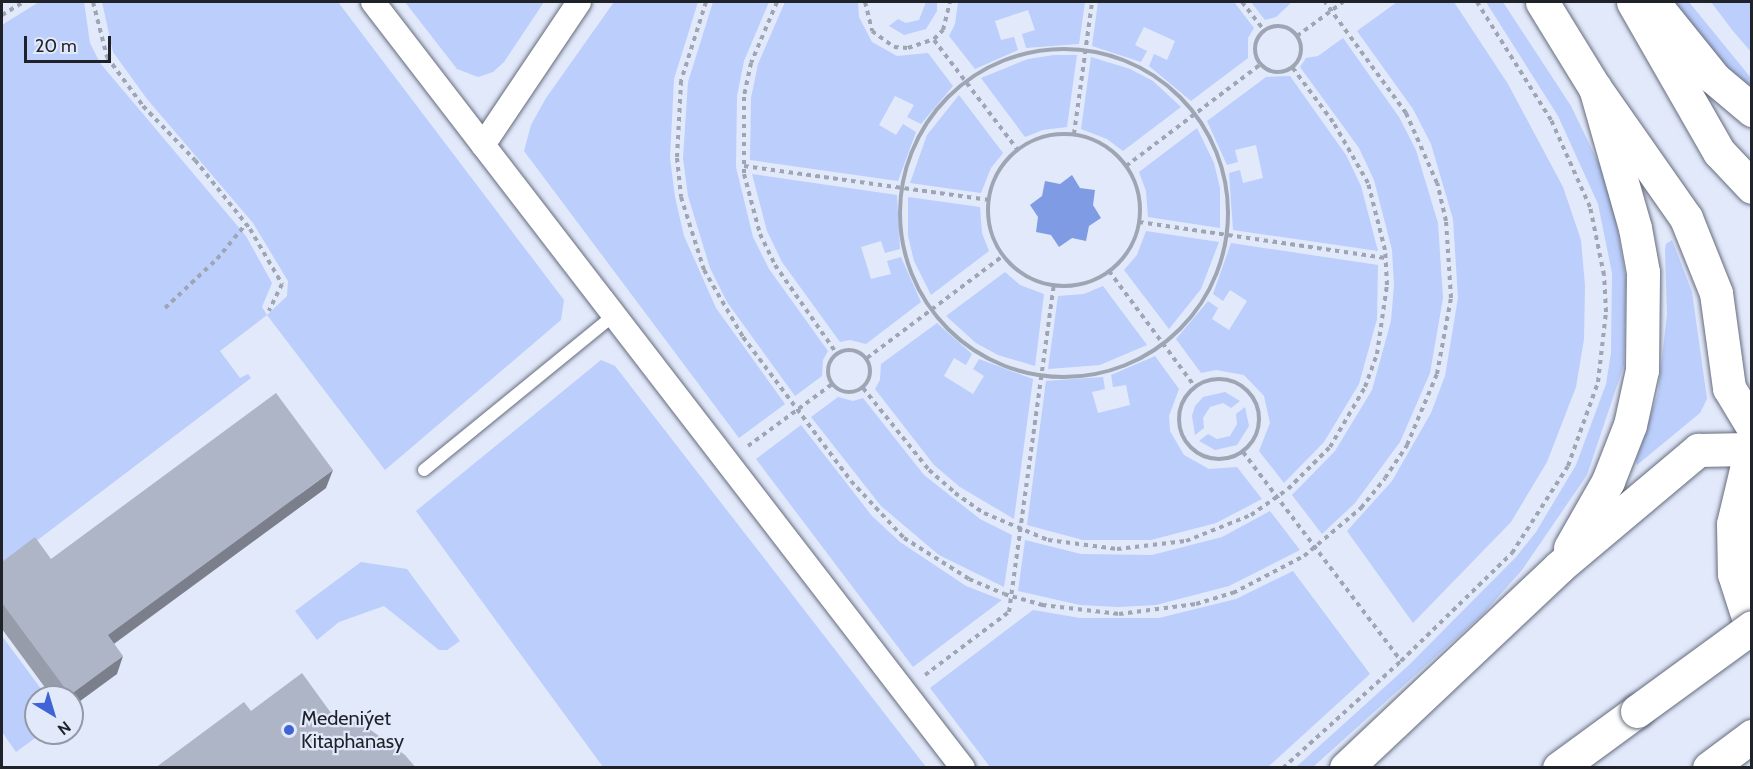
<!DOCTYPE html>
<html>
<head>
<meta charset="utf-8">
<style>
  body { margin:0 }
  #map { position:relative; width:1753px; height:769px; overflow:hidden; background:#e1e9fb; font-family:Cabin,sans-serif }
  div>[style] { position:absolute }
  .green>* { inset:0; background:#bbcefc }
  .water>* { inset:0; background:#7e9be4 }
  .path>* { height:4px; margin-top:-2px; transform-origin:0; background:repeating-linear-gradient(90deg,#9ea5b3 0 4.5px,transparent 0 9px) }
  .path>.ring { margin:-2px; padding:0; box-sizing:content-box; background:none; border:4px solid #9ea5b3; border-radius:50% }
  .roads { filter:drop-shadow(0 0 2px #666c7c) drop-shadow(0 0 2px #666c7c) }
  .service>* { height:12px; margin:-6px; padding:0 6px; transform-origin:6px; border-radius:6px; background:#fff }
  .minor>* { height:24px; margin:-12px; padding:0 12px; transform-origin:12px; border-radius:12px; background:#fff }
  .primary>* { height:33px; margin:-16.5px; padding:0 16.5px; transform-origin:16.5px; border-radius:16.5px; background:#fff }
  .bridges { filter:drop-shadow(0 0 2px #666c7c) drop-shadow(0 0 2px #666c7c) }
  .primary-bridge>* { height:33px; margin:-16.5px; padding:0 16.5px; transform-origin:16.5px; border-radius:16.5px; background:#fff }
  .wall>* { inset:0; background:#969caa }
  .shaded-wall>* { inset:0; background:#7a7f8b }
  .building>* { inset:0; background:#aeb5c6 }
  .dots>* { width:16px; height:16px; translate:-50% -50%; box-sizing:border-box; border:3px solid #e1e9fb; border-radius:50% }
  span { translate:-50% -50%; white-space:nowrap; text-align:center; line-height:1.15; -webkit-text-stroke:4.5px #e1e9fb; paint-order:stroke }
  .poi-label { font-size:20px; color:#1f2228 }
  .left { translate:0 -50%; text-align:left }
  .frame { position:absolute; inset:0; border:3px solid #1f2228; pointer-events:none }
  .north { position:absolute; left:24px; top:685px; width:60px; height:60px; box-sizing:border-box; background:#e1e9fb; border:2px solid #9399a7; border-radius:50%; rotate:142deg; font-size:16px; font-weight:700; line-height:24px; text-align:center; color:#1f2228 }
  .north::after { content:''; display:block; margin:auto; width:21px; height:27px; background:#4063d5; clip-path:polygon(50% 0,100% 100%,50% 72%,0 100%) }
  .scale { position:absolute; left:24px; top:36px; width:87px; height:27px; box-sizing:border-box; border:3px solid #1f2228; border-top:0; padding-left:8px; font-size:18px; line-height:21px; white-space:nowrap; color:#1f2228; -webkit-text-stroke:4px #e1e9fb; paint-order:stroke }
</style>
</head>
<body>
<div id="map">
  <div class="green">
    <div style="clip-path:polygon(39px 2px,84px 2px,90px 43px,100px 63px,246px 236px,272px 283px,262px 307px,267px 315px,287px 296px,288px 281px,253px 223px,147px 99px,113px 52px,102px 2px,338px 2px,564px 300px,561px 320px,385px 470px,267px 315px,220px 351px,240px 378px,248px 374px,251px 378px,2px 567px,2px 25px)"></div>
    <div style="clip-path:polygon(405px 2px,404px 2px,544px 2px,504px 62px,493px 72px,478px 77px,457px 69px)"></div>
    <div style="clip-path:polygon(614px 2px,698px 2px,674px 79px,670px 158px,675px 197px,684px 236px,716px 308px,785px 404px,739px 438px,524px 151px,531px 125px,546px 98px)"></div>
    <div style="clip-path:polygon(713px 2px,769px 2px,744px 61px,737px 96px,736px 167px,753px 237px,769px 269px,828px 351px,823px 360px,822px 376px,795px 396px,727px 302px,710px 268px,688px 196px,683px 158px,688px 82px)"></div>
    <div style="clip-path:polygon(785px 2px,858px 2px,859px 17px,872px 42px,897px 56px,928px 53px,953px 86px,921px 124px,907px 117px,914px 105px,895px 96px,879px 125px,896px 135px,903px 124px,916px 132px,898px 181px,750px 160px,751px 98px,758px 64px)"></div>
    <div style="clip-path:polygon(926px 2px,937px 2px,937px 11px,926px 29px,904px 35px,889px 26px,898px 19px,906px 23px,919px 20px)"></div>
    <div style="clip-path:polygon(958px 2px,1085px 2px,1079px 44px,1026px 48px,1022px 34px,1035px 30px,1028px 10px,995px 21px,1001px 40px,1014px 37px,1018px 50px,975px 69px,949px 36px,955px 24px)"></div>
    <div style="clip-path:polygon(1098px 2px,1234px 2px,1254px 28px,1248px 38px,1248px 58px,1191px 101px,1149px 66px,1154px 54px,1167px 60px,1175px 41px,1144px 27px,1135px 45px,1147px 51px,1141px 62px,1092px 46px)"></div>
    <div style="clip-path:polygon(1251px 2px,1292px 2px,1276px 17px,1265px 20px)"></div>
    <div style="clip-path:polygon(1397px 2px,1454px 2px,1508px 84px,1563px 187px,1581px 240px,1585px 286px,1584px 339px,1576px 387px,1547px 462px,1511px 522px,1413px 623px,1347px 531px,1392px 481px,1431px 413px,1445px 376px,1458px 298px,1453px 219px,1431px 144px,1413px 109px,1357px 31px)"></div>
    <div style="clip-path:polygon(1486px 2px,1503px 2px,1571px 106px,1601px 168px,1613px 204px,1626px 280px,1624px 365px,1587px 475px,1522px 570px,1482px 615px,1313px 767px,1295px 768px,1409px 665px,1516px 557px,1536px 532px,1576px 465px,1606px 384px,1611px 353px,1612px 273px,1598px 204px,1558px 116px)"></div>
    <div style="clip-path:polygon(1672px 2px,1689px 2px,1751px 78px,1751px 99px)"></div>
    <div style="clip-path:polygon(1711px 2px,1751px 2px,1751px 52px,1733px 31px)"></div>
    <div style="clip-path:polygon(1343px 38px,1399px 117px,1416px 150px,1438px 223px,1443px 298px,1430px 373px,1400px 442px,1355px 503px,1322px 534px,1292px 495px,1335px 451px,1372px 390px,1391px 321px,1394px 285px,1392px 250px,1374px 180px,1359px 148px,1300px 67px,1306px 58px,1318px 56px)"></div>
    <div style="clip-path:polygon(1054px 55px,1077px 55px,1067px 127px,1043px 130px,1025px 137px,981px 78px,1028px 59px)"></div>
    <div style="clip-path:polygon(1091px 57px,1130px 69px,1153px 81px,1181px 107px,1123px 151px,1107px 139px,1081px 129px)"></div>
    <div style="clip-path:polygon(1290px 76px,1346px 155px,1361px 186px,1378px 251px,1233px 230px,1229px 173px,1240px 170px,1243px 183px,1263px 178px,1256px 145px,1235px 150px,1238px 162px,1227px 165px,1207px 121px,1266px 77px)"></div>
    <div style="clip-path:polygon(959px 95px,1003px 153px,991px 168px,981px 193px,910px 183px,927px 135px)"></div>
    <div style="clip-path:polygon(1197px 128px,1214px 163px,1220px 188px,1220px 228px,1148px 217px,1146px 191px,1139px 172px)"></div>
    <div style="clip-path:polygon(752px 174px,897px 195px,900px 249px,885px 253px,881px 241px,861px 247px,871px 279px,891px 274px,887px 261px,901px 257px,921px 302px,866px 344px,850px 340px,840px 342px,782px 262px,767px 231px)"></div>
    <div style="clip-path:polygon(908px 197px,980px 207px,982px 233px,989px 251px,931px 295px,914px 261px,908px 236px)"></div>
    <div style="clip-path:polygon(1146px 231px,1219px 242px,1201px 289px,1169px 329px,1124px 270px,1137px 255px)"></div>
    <div style="clip-path:polygon(1672px 240px,1692px 292px,1707px 399px,1700px 413px,1637px 465px,1636px 460px,1658px 393px,1667px 314px,1665px 250px,1666px 244px)"></div>
    <div style="clip-path:polygon(1231px 243px,1378px 265px,1377px 319px,1359px 384px,1324px 442px,1284px 483px,1259px 451px,1270px 423px,1264px 396px,1244px 375px,1216px 370px,1201px 373px,1176px 339px,1208px 301px,1218px 308px,1212px 319px,1229px 330px,1247px 301px,1230px 290px,1223px 301px,1213px 294px)"></div>
    <div style="clip-path:polygon(1005px 272px,1020px 285px,1044px 294px,1035px 366px,998px 355px,976px 343px,946px 316px)"></div>
    <div style="clip-path:polygon(1103px 286px,1147px 345px,1100px 365px,1048px 369px,1058px 296px,1084px 294px)"></div>
    <div style="clip-path:polygon(937px 323px,972px 354px,966px 365px,954px 358px,944px 376px,973px 394px,984px 376px,973px 369px,979px 359px,1033px 379px,1014px 519px,960px 487px,934px 465px,875px 389px,880px 380px,881px 364px)"></div>
    <div style="clip-path:polygon(1155px 356px,1179px 389px,1169px 416px,1170px 431px,1184px 455px,1209px 469px,1237px 467px,1262px 499px,1216px 523px,1151px 540px,1083px 540px,1027px 525px,1046px 381px,1103px 377px,1105px 389px,1092px 392px,1098px 413px,1130px 405px,1126px 385px,1113px 387px,1111px 375px)"></div>
    <div style="clip-path:polygon(601px 360px,615px 366px,926px 767px,603px 767px,416px 511px)"></div>
    <div style="clip-path:polygon(1225px 392px,1240px 401px,1231px 408px,1223px 403px,1210px 407px,1203px 418px,1204px 428px,1195px 435px,1192px 416px,1195px 406px,1203px 397px)"></div>
    <div style="clip-path:polygon(838px 397px,853px 401px,863px 398px,924px 475px,980px 519px,1012px 535px,1004px 587px,939px 555px,881px 506px,811px 417px)"></div>
    <div style="clip-path:polygon(1245px 407px,1249px 426px,1237px 445px,1215px 450px,1199px 441px,1208px 434px,1217px 439px,1230px 436px,1237px 424px,1236px 414px)"></div>
    <div style="clip-path:polygon(801px 425px,872px 516px,900px 542px,966px 586px,1002px 600px,913px 667px,756px 459px)"></div>
    <div style="clip-path:polygon(1270px 511px,1300px 550px,1229px 586px,1156px 605px,1118px 607px,1080px 605px,1018px 591px,1025px 540px,1081px 554px,1152px 555px,1222px 537px)"></div>
    <div style="clip-path:polygon(361px 562px,407px 569px,460px 641px,447px 650px,439px 650px,384px 606px,339px 622px,317px 640px,295px 611px)"></div>
    <div style="clip-path:polygon(1293px 571px,1370px 674px,1268px 767px,990px 767px,930px 688px,1033px 610px,1080px 618px,1159px 618px,1236px 599px)"></div>
    <div style="clip-path:polygon(2px 636px,47px 697px,36px 697px,36px 733px,42px 733px,16px 752px,2px 732px)"></div>
  </div>
  <div class="water">
    <div style="clip-path:polygon(1072px 175px,1080px 188px,1095px 190px,1093px 205px,1101px 218px,1089px 226px,1086px 241px,1072px 238px,1059px 247px,1051px 235px,1036px 232px,1038px 217px,1030px 205px,1042px 196px,1045px 181px,1060px 184px)"></div>
  </div>
  <div class="path">
    <div style="left:93px;top:2px;width:57px;rotate:75.7deg"></div>
    <div style="left:107px;top:57px;width:61px;rotate:53.7deg"></div>
    <div style="left:143px;top:106px;width:75px;rotate:46.1deg"></div>
    <div style="left:195px;top:160px;width:88px;rotate:51.4deg"></div>
    <div style="left:250px;top:229px;width:64px;rotate:59.8deg"></div>
    <div style="left:282px;top:284px;width:30px;rotate:116deg"></div>
    <div style="left:706px;top:2px;width:83px;rotate:107.6deg"></div>
    <div style="left:681px;top:81px;width:77px;rotate:93deg"></div>
    <div style="left:677px;top:158px;width:39px;rotate:84deg"></div>
    <div style="left:681px;top:197px;width:77px;rotate:72.5deg"></div>
    <div style="left:704px;top:270px;width:78px;rotate:59.8deg"></div>
    <div style="left:743px;top:337px;width:180px;rotate:53.1deg"></div>
    <div style="left:851px;top:481px;width:78px;rotate:47.1deg"></div>
    <div style="left:904px;top:538px;width:77px;rotate:32.2deg"></div>
    <div style="left:969px;top:579px;width:38px;rotate:23deg"></div>
    <div style="left:1004px;top:594px;width:40px;rotate:16deg"></div>
    <div style="left:1042px;top:605px;width:78px;rotate:6.7deg"></div>
    <div style="left:1119px;top:614px;width:78px;rotate:-7.4deg"></div>
    <div style="left:1196px;top:604px;width:39px;rotate:-17deg"></div>
    <div style="left:1233px;top:593px;width:80px;rotate:-27.5deg"></div>
    <div style="left:1304px;top:556px;width:75px;rotate:-40.1deg"></div>
    <div style="left:1361px;top:508px;width:38px;rotate:-51deg"></div>
    <div style="left:1385px;top:478px;width:40px;rotate:-56deg"></div>
    <div style="left:1407px;top:445px;width:77px;rotate:-67.1deg"></div>
    <div style="left:1437px;top:374px;width:77px;rotate:-79.6deg"></div>
    <div style="left:1451px;top:298px;width:77px;rotate:-93.7deg"></div>
    <div style="left:1446px;top:221px;width:39px;rotate:-103deg"></div>
    <div style="left:1437px;top:183px;width:77px;rotate:-113.9deg"></div>
    <div style="left:1406px;top:113px;width:137px;rotate:-126.1deg"></div>
    <div style="left:777px;top:2px;width:66px;rotate:113.1deg"></div>
    <div style="left:751px;top:63px;width:35px;rotate:102deg"></div>
    <div style="left:744px;top:97px;width:77px;rotate:90deg"></div>
    <div style="left:744px;top:174px;width:62px;rotate:75.1deg"></div>
    <div style="left:760px;top:234px;width:34px;rotate:64deg"></div>
    <div style="left:775px;top:265px;width:108px;rotate:55.1deg"></div>
    <div style="left:865px;top:2px;width:30px;rotate:76deg"></div>
    <div style="left:872px;top:31px;width:27px;rotate:36deg"></div>
    <div style="left:894px;top:47px;width:14px;rotate:4deg"></div>
    <div style="left:908px;top:48px;width:28px;rotate:-19deg"></div>
    <div style="left:934px;top:39px;width:13px;rotate:-45deg"></div>
    <div style="left:943px;top:30px;width:29px;rotate:-76deg"></div>
    <div style="left:1242px;top:2px;width:36px;rotate:52deg"></div>
    <div style="left:2px;top:15px;width:26px;rotate:-31deg"></div>
    <div class="ring" style="left:1255px;top:26px;width:42px;height:42px"></div>
    <div style="left:1297px;top:36px;width:57px;rotate:-36.5deg"></div>
    <div style="left:934px;top:40px;width:137px;rotate:52.7deg"></div>
    <div class="ring" style="left:900px;top:49px;width:324px;height:324px"></div>
    <div class="ring" style="left:988px;top:134px;width:148px;height:148px"></div>
    <div style="left:1074px;top:134px;width:133px;rotate:-82.2deg"></div>
    <div style="left:744px;top:166px;width:246px;rotate:7.9deg"></div>
    <div style="left:1126px;top:166px;width:169px;rotate:-37.1deg"></div>
    <div style="left:1139px;top:222px;width:249px;rotate:8.3deg"></div>
    <div style="left:1109px;top:271px;width:144px;rotate:53.4deg"></div>
    <div style="left:165px;top:308px;width:71px;rotate:-43.3deg"></div>
    <div style="left:217px;top:259px;width:45px;rotate:-50.4deg"></div>
    <div class="ring" style="left:828px;top:350px;width:38px;height:38px"></div>
    <div style="left:867px;top:358px;width:170px;rotate:-36.9deg"></div>
    <div class="ring" style="left:1179px;top:379px;width:76px;height:76px"></div>
    <div style="left:863px;top:388px;width:105px;rotate:51.2deg"></div>
    <div style="left:929px;top:470px;width:35px;rotate:41deg"></div>
    <div style="left:955px;top:493px;width:35px;rotate:35deg"></div>
    <div style="left:984px;top:513px;width:69px;rotate:22.9deg"></div>
    <div style="left:1048px;top:540px;width:70px;rotate:7.4deg"></div>
    <div style="left:1117px;top:549px;width:69px;rotate:-6.6deg"></div>
    <div style="left:1186px;top:541px;width:70px;rotate:-21.8deg"></div>
    <div style="left:1251px;top:515px;width:45px;rotate:-35.1deg"></div>
    <div style="left:1288px;top:489px;width:59px;rotate:-45deg"></div>
    <div style="left:1330px;top:447px;width:69px;rotate:-59.7deg"></div>
    <div style="left:1365px;top:387px;width:35px;rotate:-70deg"></div>
    <div style="left:1377px;top:354px;width:70px;rotate:-81.8deg"></div>
    <div style="left:1387px;top:285px;width:35px;rotate:-93deg"></div>
    <div style="left:1385px;top:250px;width:69px;rotate:-104.2deg"></div>
    <div style="left:1368px;top:183px;width:70px;rotate:-119.8deg"></div>
    <div style="left:1333px;top:122px;width:69px;rotate:-126.7deg"></div>
    <div style="left:748px;top:446px;width:104px;rotate:-36.4deg"></div>
    <div style="left:1243px;top:452px;width:262px;rotate:52.9deg"></div>
    <div style="left:925px;top:675px;width:105px;rotate:-36.9deg"></div>
    <div style="left:1009px;top:612px;width:330px;rotate:-82.2deg"></div>
    <div style="left:1283px;top:768px;width:159px;rotate:-42.2deg"></div>
    <div style="left:1401px;top:661px;width:155px;rotate:-44.2deg"></div>
    <div style="left:1512px;top:553px;width:103px;rotate:-57.2deg"></div>
    <div style="left:1568px;top:466px;width:89px;rotate:-70.3deg"></div>
    <div style="left:1598px;top:382px;width:70px;rotate:-83.5deg"></div>
    <div style="left:1606px;top:312px;width:37px;rotate:-93deg"></div>
    <div style="left:1604px;top:275px;width:69px;rotate:-101.6deg"></div>
    <div style="left:1590px;top:207px;width:95px;rotate:-114.1deg"></div>
    <div style="left:1551px;top:120px;width:139px;rotate:-122.1deg"></div>
  </div>
  <div class="roads">
    <div class="service">
      <div style="left:424px;top:470px;width:245px;rotate:-39.2deg"></div>
    </div>
    <div class="minor">
      <div style="left:373px;top:2px;width:967px;rotate:52.4deg"></div>
      <div style="left:483px;top:145px;width:172px;rotate:-56.1deg"></div>
    </div>
    <div class="primary">
      <div style="left:1542px;top:2px;width:101px;rotate:58.4deg"></div>
      <div style="left:1595px;top:88px;width:159px;rotate:55deg"></div>
      <div style="left:1686px;top:218px;width:81px;rotate:68.2deg"></div>
      <div style="left:1716px;top:293px;width:96px;rotate:82.2deg"></div>
      <div style="left:1729px;top:388px;width:44px;rotate:58.8deg"></div>
      <div style="left:1633px;top:2px;width:173px;rotate:60.2deg"></div>
      <div style="left:1719px;top:152px;width:48px;rotate:46.7deg"></div>
      <div style="left:1653px;top:2px;width:97px;rotate:51.2deg"></div>
      <div style="left:1714px;top:78px;width:50px;rotate:40.1deg"></div>
      <div style="left:1752px;top:444px;width:82px;rotate:103.4deg"></div>
      <div style="left:1733px;top:524px;width:50px;rotate:88.9deg"></div>
      <div style="left:1734px;top:574px;width:59px;rotate:72.2deg"></div>
      <div style="left:1570px;top:548px;width:77px;rotate:-60.4deg"></div>
      <div style="left:1608px;top:481px;width:60px;rotate:-68.6deg"></div>
      <div style="left:1630px;top:425px;width:56px;rotate:-77.7deg"></div>
      <div style="left:1642px;top:370px;width:98px;rotate:-89.4deg"></div>
      <div style="left:1643px;top:272px;width:45px;rotate:-100.3deg"></div>
      <div style="left:1635px;top:228px;width:146px;rotate:-105.9deg"></div>
      <div style="left:1346px;top:768px;width:293px;rotate:-43.3deg"></div>
      <div style="left:1559px;top:567px;width:182px;rotate:-40.1deg"></div>
      <div style="left:1698px;top:450px;width:51px;rotate:-1.1deg"></div>
      <div style="left:1559px;top:768px;width:97px;rotate:-36.2deg"></div>
      <div style="left:1709px;top:768px;width:54px;rotate:-36.7deg"></div>
    </div>
  </div>
  <div class="bridges">
    <div class="primary-bridge">
      <div style="left:1637px;top:711px;width:142px;rotate:-36.1deg"></div>
    </div>
  </div>
  <div class="wall">
    <div style="clip-path:polygon(326px 488px,114px 644px,117px 674px,72px 697px,52px 697px,2px 629px,2px 562px,51px 559px)"></div>
  </div>
  <div class="shaded-wall">
    <div style="clip-path:polygon(333px 470px,326px 488px,101px 653px,108px 635px)"></div>
    <div style="clip-path:polygon(123px 656px,117px 674px,72px 707px,72px 697px,69px 697px,70px 695px)"></div>
  </div>
  <div class="building">
    <div style="clip-path:polygon(276px 393px,333px 470px,108px 635px,123px 656px,70px 695px,2px 603px,2px 562px,35px 537px,51px 559px)"></div>
    <div style="clip-path:polygon(302px 673px,339px 724px,347px 718px,368px 728px,405px 755px,416px 768px,155px 768px,244px 702px,251px 711px)"></div>
  </div>
  <div class="dots">
    <div style="left:289px;top:730px;background:#4063d5"></div>
  </div>
  <div class="poi-label">
    <span class="left" style="left:301px;top:730px">Medeniýet<br>Kitaphanasy</span>
  </div>
  <div class="frame"></div>
  <div class="north">N</div>
  <div class="scale">20 m</div>
</div>
</body>
</html>
